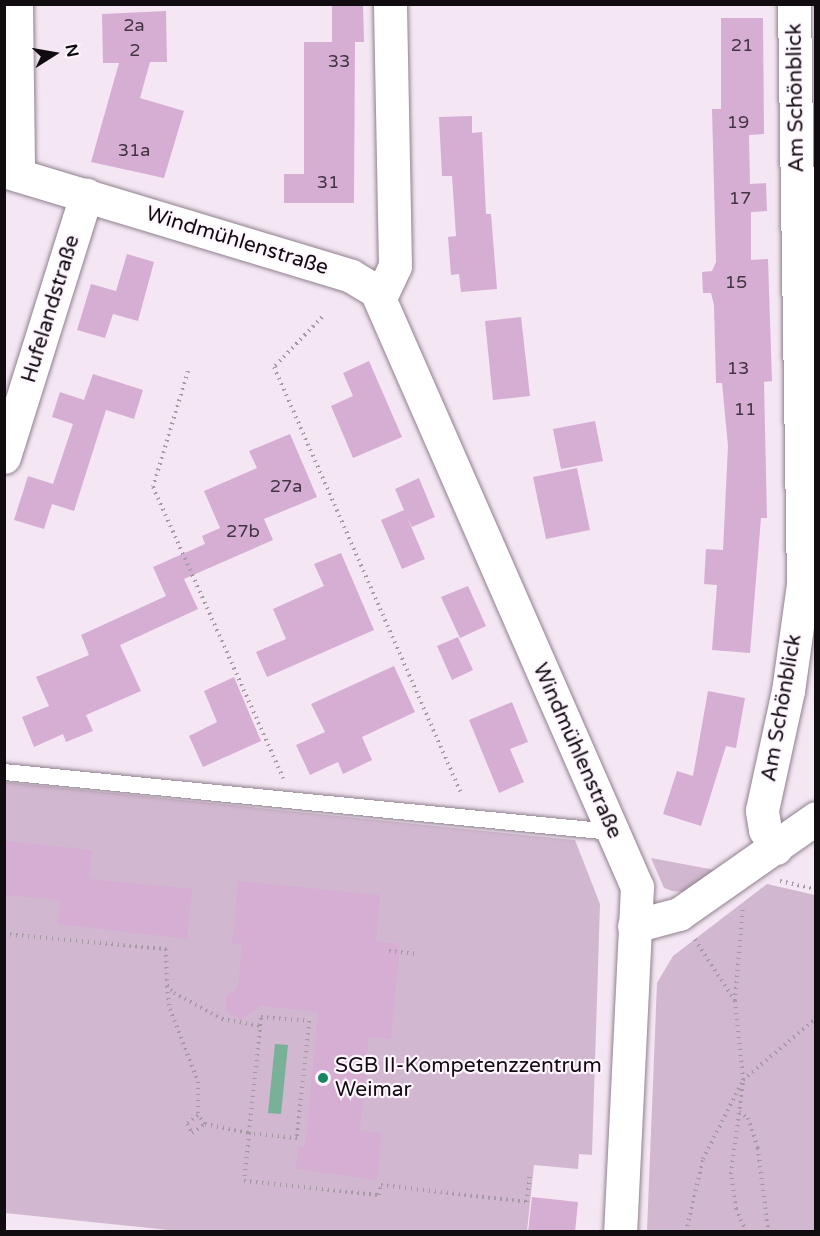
<!DOCTYPE html>
<html>
<head>
<meta charset="utf-8">
<style>
  body { margin:0 }
  #map { position:relative; width:820px; height:1236px; overflow:hidden; background:#f5e6f4; font-family:"Varela Round",sans-serif }
  div>[style] { position:absolute }
  .green>* { inset:0; background:#d1b7cf }
  .water>* { inset:0; background:#78b198 }
  .building>* { inset:0; background:#d6aed4 }
  .path>* { height:4px; margin-top:-2px; transform-origin:0; background:repeating-linear-gradient(90deg,#a599a4 0 1.5px,transparent 0 6px) }
  .roads { filter:drop-shadow(0 0 2px #8f818e) drop-shadow(0 0 2px #8f818e) }
  .service>* { height:16px; margin:-8px; padding:0 8px; transform-origin:8px; border-radius:8px; background:#fff }
  .minor>* { height:33px; margin:-16.5px; padding:0 16.5px; transform-origin:16.5px; border-radius:16.5px; background:#fff }
  .dots>* { width:16px; height:16px; translate:-50% -50%; box-sizing:border-box; border:3px solid #fff5fe; border-radius:50% }
  span { translate:-50% -50%; white-space:nowrap; text-align:center; line-height:1.15; -webkit-text-stroke:4.5px #fff5fe; paint-order:stroke }
  .number-label { font-size:18px; color:#423441 }
  .number-label span { -webkit-text-stroke-width:0 }
  .street-label { font-size:21px; color:#110c10 }
  .poi-label { font-size:21px; color:#110c10 }
  .left { translate:0 -50%; text-align:left }
  .frame { position:absolute; inset:0; border:6px solid #110c10; pointer-events:none }
  .north { position:absolute; left:24px; top:24px; width:60px; height:60px; -webkit-text-stroke:4px #fff5fe; paint-order:stroke; rotate:79deg; font-size:16px; font-weight:700; line-height:24px; text-align:center; color:#110c10 }
  .north::after { content:''; display:block; margin:auto; width:21px; height:27px; background:#110c10; clip-path:polygon(50% 0,100% 100%,50% 72%,0 100%) }
</style>
</head>
<body>
<div id="map">
  <div class="green">
    <div style="clip-path:polygon(4px 782px,575px 840px,600px 904px,592px 1155px,579px 1154px,578px 1169px,534px 1165px,527px 1231px,188px 1232px,5px 1213px)"></div>
    <div style="clip-path:polygon(651px 858px,720px 871px,684px 892px,672px 891px,664px 888px)"></div>
    <div style="clip-path:polygon(767px 884px,815px 895px,815px 1231px,647px 1231px,657px 983px,673px 956px)"></div>
  </div>
  <div class="water">
    <div style="clip-path:polygon(275px 1044px,288px 1045px,281px 1114px,268px 1113px)"></div>
  </div>
  <div class="building">
    <div style="clip-path:polygon(332px 4px,363px 4px,364px 42px,355px 42px,354px 203px,284px 203px,284px 174px,304px 174px,304px 42px,332px 42px)"></div>
    <div style="clip-path:polygon(166px 11px,167px 62px,150px 62px,140px 98px,184px 111px,164px 178px,91px 162px,119px 63px,103px 63px,102px 14px)"></div>
    <div style="clip-path:polygon(721px 18px,763px 18px,764px 134px,749px 135px,750px 184px,766px 183px,767px 211px,751px 212px,751px 260px,768px 259px,772px 381px,764px 382px,767px 518px,761px 518px,750px 653px,712px 650px,717px 585px,704px 584px,706px 549px,723px 550px,728px 446px,722px 383px,716px 383px,714px 305px,711px 293px,703px 293px,702px 272px,712px 271px,716px 262px,712px 109px,721px 109px)"></div>
    <div style="clip-path:polygon(472px 116px,472px 133px,482px 132px,486px 214px,491px 214px,497px 289px,461px 292px,459px 274px,451px 275px,448px 237px,456px 236px,452px 176px,442px 176px,439px 117px)"></div>
    <div style="clip-path:polygon(127px 254px,154px 262px,138px 321px,113px 314px,105px 338px,77px 330px,91px 284px,116px 291px)"></div>
    <div style="clip-path:polygon(521px 317px,530px 396px,493px 400px,485px 321px)"></div>
    <div style="clip-path:polygon(369px 361px,402px 437px,353px 458px,331px 406px,353px 396px,343px 373px)"></div>
    <div style="clip-path:polygon(93px 374px,143px 390px,134px 419px,106px 410px,74px 511px,52px 504px,44px 529px,14px 520px,28px 476px,53px 484px,73px 424px,52px 417px,60px 392px,84px 400px)"></div>
    <div style="clip-path:polygon(595px 421px,603px 461px,561px 469px,553px 429px)"></div>
    <div style="clip-path:polygon(290px 434px,317px 497px,264px 519px,273px 540px,184px 579px,198px 609px,120px 645px,141px 691px,86px 715px,93px 731px,66px 742px,63px 734px,34px 747px,22px 717px,49px 706px,36px 677px,89px 655px,81px 635px,166px 596px,153px 567px,205px 544px,202px 536px,220px 528px,204px 491px,257px 468px,249px 451px)"></div>
    <div style="clip-path:polygon(577px 468px,590px 530px,546px 539px,533px 477px)"></div>
    <div style="clip-path:polygon(419px 478px,435px 517px,412px 527px,407px 517px,425px 559px,402px 569px,381px 520px,404px 510px,395px 489px)"></div>
    <div style="clip-path:polygon(341px 553px,374px 630px,267px 677px,256px 652px,286px 639px,273px 609px,324px 586px,314px 564px)"></div>
    <div style="clip-path:polygon(468px 586px,486px 626px,460px 638px,441px 597px)"></div>
    <div style="clip-path:polygon(458px 637px,473px 670px,452px 680px,437px 646px)"></div>
    <div style="clip-path:polygon(394px 666px,415px 712px,362px 737px,372px 760px,343px 774px,338px 762px,310px 775px,296px 745px,325px 732px,311px 704px)"></div>
    <div style="clip-path:polygon(234px 677px,261px 741px,203px 767px,189px 736px,217px 722px,204px 691px)"></div>
    <div style="clip-path:polygon(708px 691px,745px 698px,736px 748px,726px 746px,701px 826px,663px 814px,677px 771px,693px 776px)"></div>
    <div style="clip-path:polygon(512px 702px,528px 742px,510px 749px,524px 782px,499px 793px,469px 720px)"></div>
    <div style="clip-path:polygon(4px 841px,92px 850px,89px 879px,192px 889px,187px 939px,57px 924px,60px 900px,4px 895px)"></div>
    <div style="clip-path:polygon(238px 881px,380px 895px,376px 941px,400px 944px,391px 1039px,369px 1037px,360px 1131px,382px 1133px,377px 1180px,296px 1169px,298px 1146px,305px 1147px,318px 1012px,261px 1006px,242px 1020px,226px 1011px,226px 996px,238px 987px,242px 945px,232px 944px)"></div>
    <div style="clip-path:polygon(532px 1197px,578px 1202px,575px 1232px,528px 1232px)"></div>
  </div>
  <div class="path">
    <div style="left:322px;top:317px;width:69px;rotate:133.8deg"></div>
    <div style="left:274px;top:367px;width:466px;rotate:66.3deg"></div>
    <div style="left:188px;top:371px;width:121px;rotate:106.8deg"></div>
    <div style="left:153px;top:487px;width:319px;rotate:65.9deg"></div>
    <div style="left:780px;top:881px;width:37px;rotate:13deg"></div>
    <div style="left:4px;top:934px;width:163px;rotate:5.3deg"></div>
    <div style="left:166px;top:949px;width:36px;rotate:88deg"></div>
    <div style="left:167px;top:985px;width:11px;rotate:49deg"></div>
    <div style="left:174px;top:993px;width:55px;rotate:28.4deg"></div>
    <div style="left:222px;top:1019px;width:39px;rotate:10deg"></div>
    <div style="left:389px;top:951px;width:28px;rotate:6deg"></div>
    <div style="left:167px;top:986px;width:23px;rotate:83deg"></div>
    <div style="left:170px;top:1009px;width:78px;rotate:69deg"></div>
    <div style="left:198px;top:1082px;width:33px;rotate:90deg"></div>
    <div style="left:198px;top:1115px;width:14px;rotate:141deg"></div>
    <div style="left:187px;top:1124px;width:10px;rotate:61deg"></div>
    <div style="left:192px;top:1133px;width:16px;rotate:-35deg"></div>
    <div style="left:205px;top:1124px;width:11px;rotate:-128deg"></div>
    <div style="left:735px;top:1001px;width:95px;rotate:-85.2deg"></div>
    <div style="left:261px;top:1017px;width:48px;rotate:4.8deg"></div>
    <div style="left:309px;top:1021px;width:118px;rotate:95.9deg"></div>
    <div style="left:297px;top:1138px;width:48px;rotate:-174.1deg"></div>
    <div style="left:249px;top:1133px;width:117px;rotate:-84.1deg"></div>
    <div style="left:739px;top:1112px;width:11px;rotate:34deg"></div>
    <div style="left:748px;top:1118px;width:32px;rotate:72deg"></div>
    <div style="left:758px;top:1148px;width:85px;rotate:83.2deg"></div>
    <div style="left:205px;top:1124px;width:45px;rotate:11.6deg"></div>
    <div style="left:249px;top:1133px;width:48px;rotate:95.9deg"></div>
    <div style="left:244px;top:1181px;width:136px;rotate:5.9deg"></div>
    <div style="left:379px;top:1195px;width:10px;rotate:-79deg"></div>
    <div style="left:381px;top:1185px;width:147px;rotate:6.6deg"></div>
    <div style="left:527px;top:1202px;width:28px;rotate:-84deg"></div>
    <div style="left:686px;top:1232px;width:75px;rotate:-76.9deg"></div>
    <div style="left:703px;top:1159px;width:89px;rotate:-63.1deg"></div>
    <div style="left:743px;top:1080px;width:79px;rotate:-95.8deg"></div>
    <div style="left:735px;top:1001px;width:75px;rotate:-123.1deg"></div>
    <div style="left:746px;top:1232px;width:25px;rotate:-113deg"></div>
    <div style="left:736px;top:1209px;width:35px;rotate:-98deg"></div>
    <div style="left:731px;top:1174px;width:95px;rotate:-82.7deg"></div>
    <div style="left:743px;top:1080px;width:96px;rotate:-40.3deg"></div>
  </div>
  <div class="roads">
    <div class="service">
      <div style="left:4px;top:772px;width:611px;rotate:5.64deg"></div>
    </div>
    <div class="minor">
      <div style="left:16px;top:4px;width:171px;rotate:89.3deg"></div>
      <div style="left:4px;top:171px;width:363px;rotate:16.8deg"></div>
      <div style="left:351px;top:276px;width:29px;rotate:31deg"></div>
      <div style="left:376px;top:291px;width:651px;rotate:66.35deg"></div>
      <div style="left:637px;top:887px;width:345px;rotate:92.8deg"></div>
      <div style="left:380px;top:298px;width:35px;rotate:-65deg"></div>
      <div style="left:395px;top:266px;width:262px;rotate:-91.1deg"></div>
      <div style="left:4px;top:457px;width:275px;rotate:-72.6deg"></div>
      <div style="left:776px;top:848px;width:21px;rotate:-121deg"></div>
      <div style="left:765px;top:830px;width:20px;rotate:-99deg"></div>
      <div style="left:762px;top:810px;width:122px;rotate:-77.7deg"></div>
      <div style="left:788px;top:691px;width:108px;rotate:-82deg"></div>
      <div style="left:803px;top:584px;width:580px;rotate:-90.89deg"></div>
      <div style="left:634px;top:926px;width:47px;rotate:-14.9deg"></div>
      <div style="left:679px;top:914px;width:167px;rotate:-35deg"></div>
    </div>
  </div>
  <div class="dots">
    <div style="left:323px;top:1078px;background:#198663"></div>
  </div>
  <div class="number-label">
    <span style="left:134px;top:25px">2a</span>
    <span style="left:742px;top:45px">21</span>
    <span style="left:135px;top:50px">2</span>
    <span style="left:339px;top:61px">33</span>
    <span style="left:738px;top:122px">19</span>
    <span style="left:134px;top:150px">31a</span>
    <span style="left:328px;top:182px">31</span>
    <span style="left:740px;top:198px">17</span>
    <span style="left:736px;top:282px">15</span>
    <span style="left:738px;top:368px">13</span>
    <span style="left:745px;top:409px">11</span>
    <span style="left:286px;top:486px">27a</span>
    <span style="left:243px;top:531px">27b</span>
  </div>
  <div class="street-label">
    <span style="left:796px;top:98px;rotate:-91deg">Am Schönblick</span>
    <span style="left:237px;top:241px;rotate:17deg">Windmühlenstraße</span>
    <span style="left:51px;top:309px;rotate:-73deg">Hufelandstraße</span>
    <span style="left:782px;top:708px;rotate:-80deg">Am Schönblick</span>
    <span style="left:577px;top:751px;rotate:66deg">Windmühlenstraße</span>
  </div>
  <div class="poi-label">
    <span class="left" style="left:335px;top:1078px">SGB II-Kompetenzzentrum<br>Weimar</span>
  </div>
  <div class="frame"></div>
  <div class="north">N</div>
</div>
</body>
</html>
